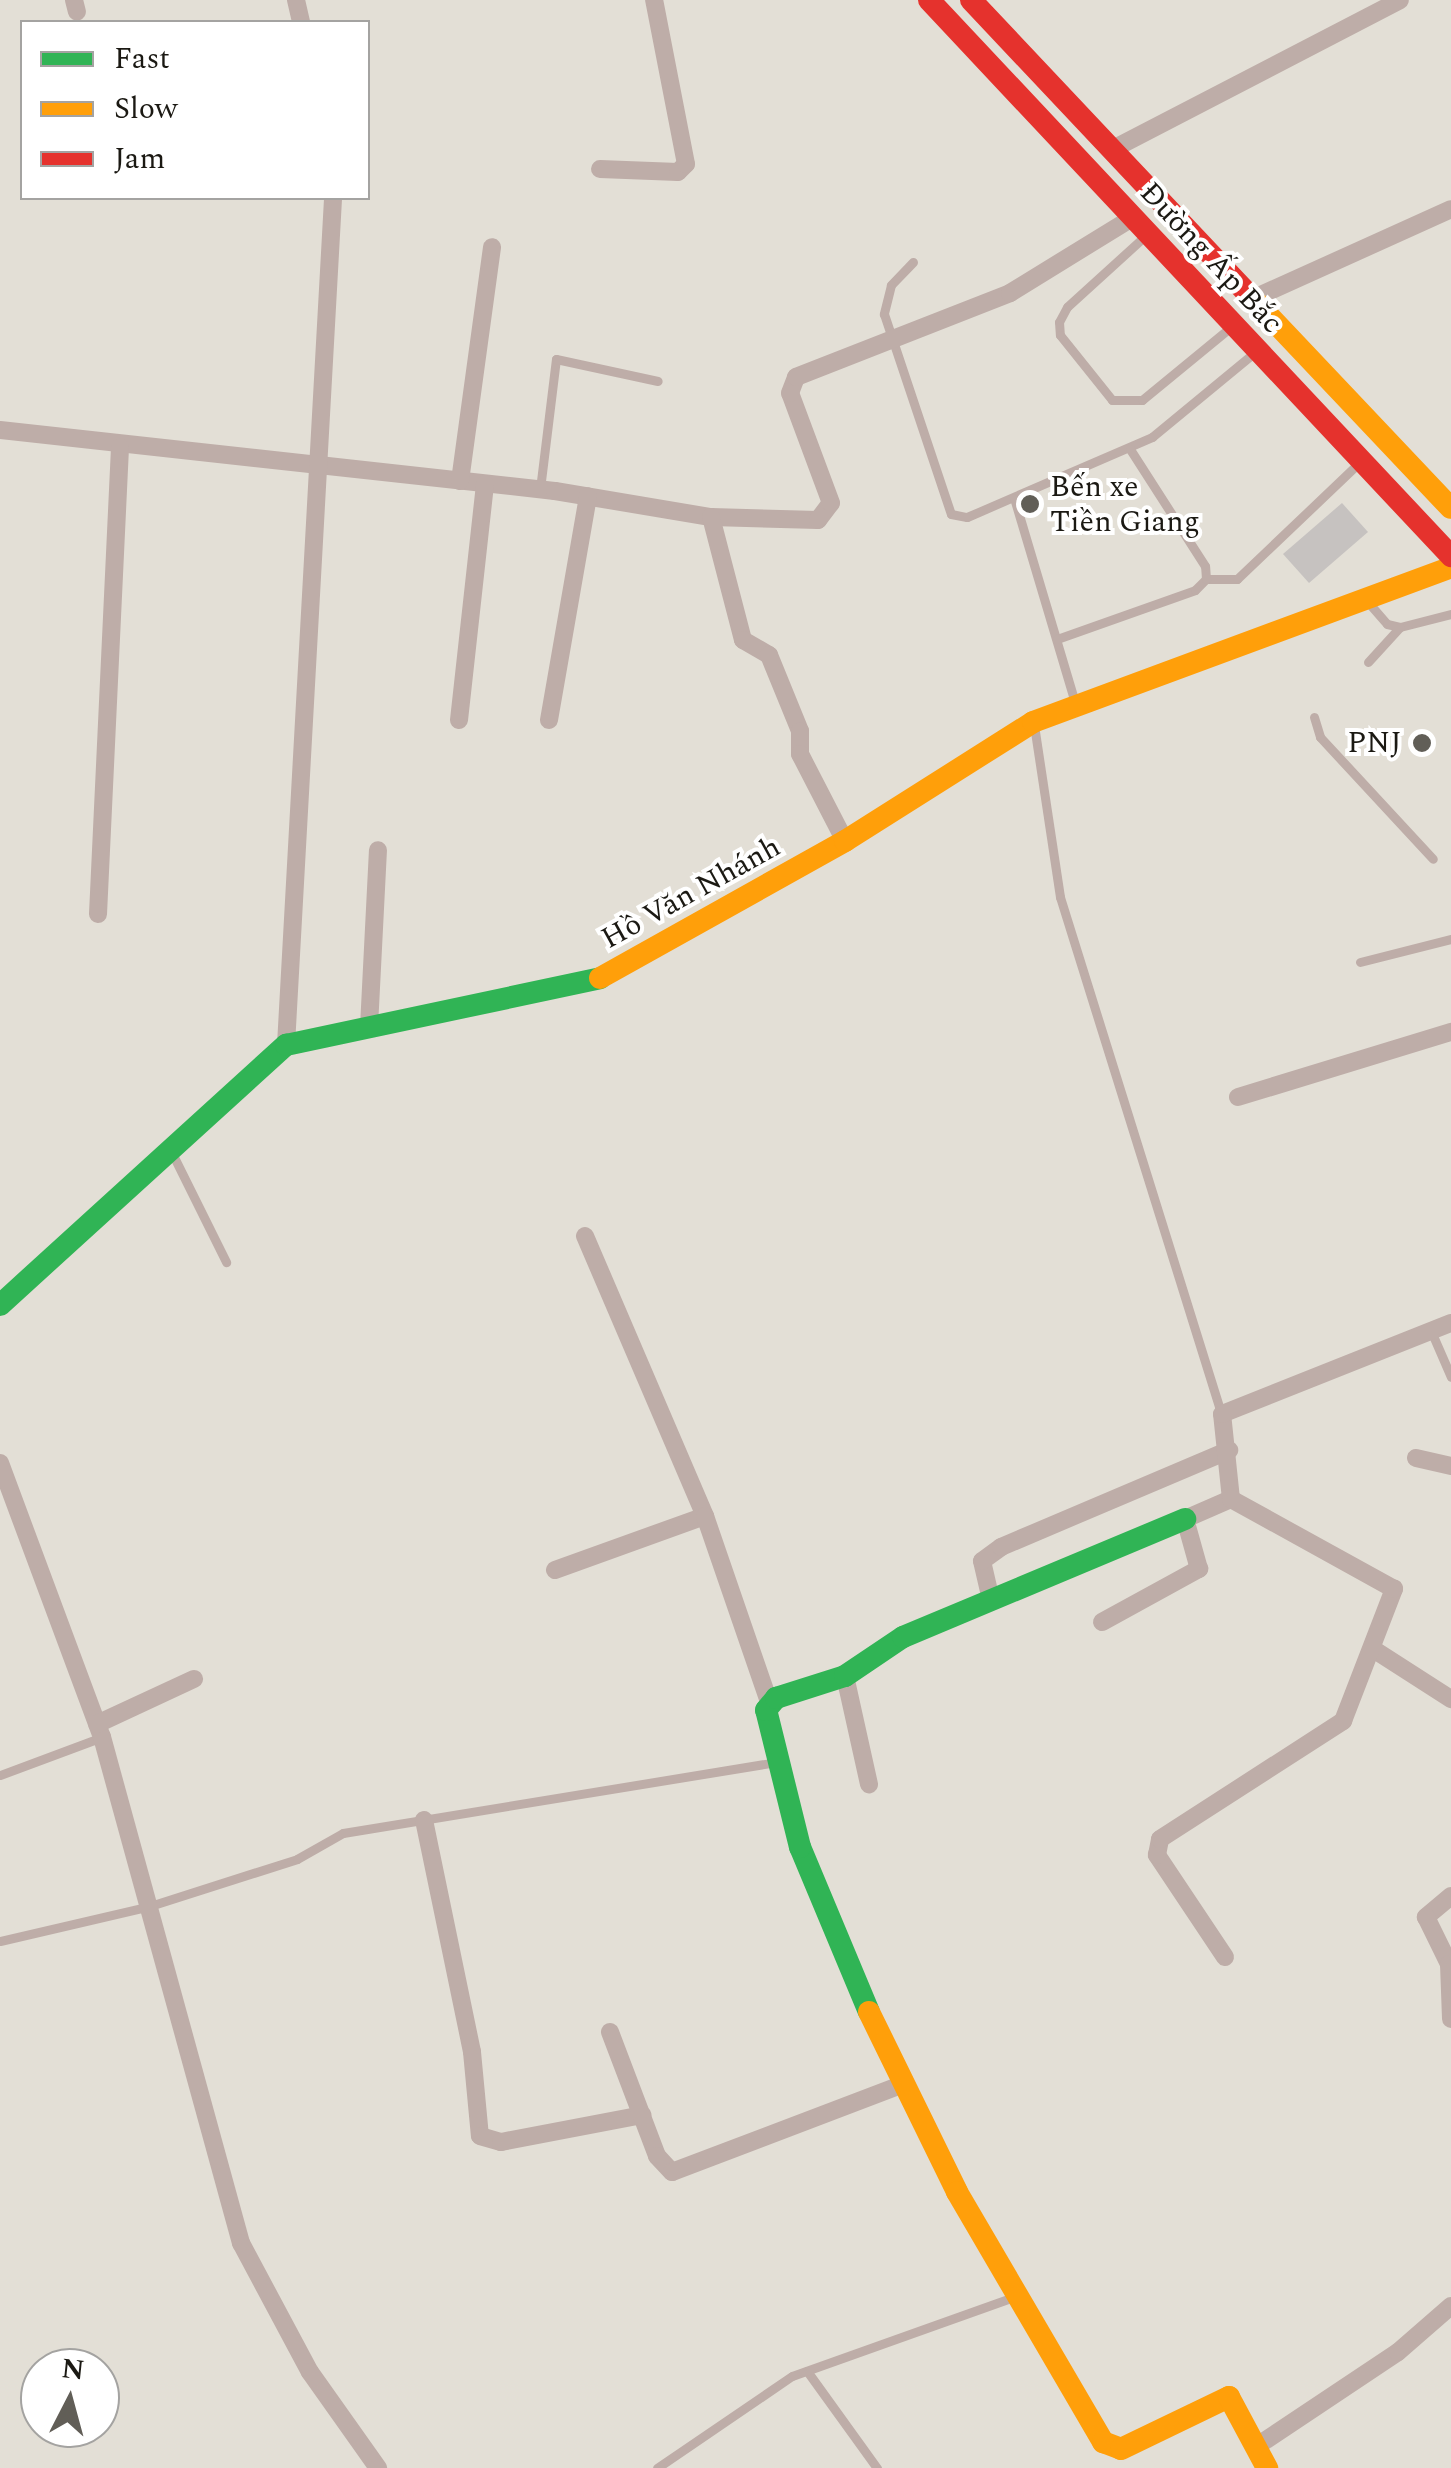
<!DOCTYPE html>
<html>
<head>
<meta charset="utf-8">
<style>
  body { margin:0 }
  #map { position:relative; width:1451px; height:2468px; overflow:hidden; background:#e3dfd6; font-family:Spectral,serif }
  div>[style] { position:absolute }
  .building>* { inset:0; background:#c6c2c0 }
  .lane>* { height:9px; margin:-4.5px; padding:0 4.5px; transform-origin:4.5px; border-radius:4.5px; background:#beada8 }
  .street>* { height:18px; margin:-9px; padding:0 9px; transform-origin:9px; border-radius:9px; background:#beada8 }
  .fast>* { height:22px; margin:-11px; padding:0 11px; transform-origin:11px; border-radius:11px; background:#30b455 }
  .slow>* { height:22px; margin:-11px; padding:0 11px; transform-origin:11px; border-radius:11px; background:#ff9f0a }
  .jam>* { height:22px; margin:-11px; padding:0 11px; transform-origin:11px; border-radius:11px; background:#e5322d }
  .dots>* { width:28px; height:28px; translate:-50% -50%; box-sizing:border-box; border:5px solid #fff; border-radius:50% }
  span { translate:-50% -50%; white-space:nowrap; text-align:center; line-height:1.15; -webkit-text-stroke:8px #fff; paint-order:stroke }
  .street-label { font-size:30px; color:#1b1913 }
  .poi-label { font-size:30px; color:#1b1913 }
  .left { translate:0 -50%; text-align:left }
  .right { translate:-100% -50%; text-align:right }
  .legend { position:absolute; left:20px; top:20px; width:350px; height:180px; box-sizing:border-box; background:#fff; border:2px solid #a4a3a1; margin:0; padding:12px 18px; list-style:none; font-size:30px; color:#1b1913 }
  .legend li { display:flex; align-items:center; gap:20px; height:50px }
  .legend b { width:50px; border:2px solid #a4a3a1 }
  .north { position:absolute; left:20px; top:2348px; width:100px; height:100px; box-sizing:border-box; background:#fff; border:2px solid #a4a3a1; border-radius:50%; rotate:6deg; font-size:28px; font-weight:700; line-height:40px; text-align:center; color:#1b1913 }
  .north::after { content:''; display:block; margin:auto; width:35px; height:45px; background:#615e57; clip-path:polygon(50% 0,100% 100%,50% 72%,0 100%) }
</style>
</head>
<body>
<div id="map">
  <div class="building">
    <div style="clip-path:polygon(1342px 503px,1368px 532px,1309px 583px,1283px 554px)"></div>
  </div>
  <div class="lane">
    <div style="left:1145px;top:236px;width:105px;rotate:137.7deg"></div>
    <div style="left:1067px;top:307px;width:17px;rotate:118deg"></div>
    <div style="left:1059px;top:322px;width:13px;rotate:86deg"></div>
    <div style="left:1060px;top:335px;width:83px;rotate:51.3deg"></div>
    <div style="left:1112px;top:400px;width:30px"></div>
    <div style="left:1142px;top:400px;width:115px;rotate:-39.4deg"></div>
    <div style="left:913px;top:262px;width:32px;rotate:134deg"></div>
    <div style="left:891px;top:285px;width:30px;rotate:104deg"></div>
    <div style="left:884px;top:314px;width:211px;rotate:71.5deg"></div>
    <div style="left:951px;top:514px;width:16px;rotate:11deg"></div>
    <div style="left:967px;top:517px;width:202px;rotate:-23.4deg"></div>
    <div style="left:1152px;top:437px;width:134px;rotate:-39.5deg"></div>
    <div style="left:540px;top:489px;width:131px;rotate:-83deg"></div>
    <div style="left:556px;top:359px;width:104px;rotate:12.2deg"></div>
    <div style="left:1014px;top:498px;width:213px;rotate:73.4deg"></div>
    <div style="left:1206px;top:579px;width:31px"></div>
    <div style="left:1237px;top:579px;width:171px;rotate:-43.6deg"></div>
    <div style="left:1367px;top:601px;width:30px;rotate:49deg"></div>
    <div style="left:1387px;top:624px;width:13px;rotate:13deg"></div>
    <div style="left:1400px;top:627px;width:53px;rotate:-14.3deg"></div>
    <div style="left:1057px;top:639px;width:146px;rotate:-19.5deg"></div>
    <div style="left:1195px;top:590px;width:16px;rotate:-45deg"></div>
    <div style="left:1206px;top:579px;width:13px;rotate:-94deg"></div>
    <div style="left:1205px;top:566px;width:139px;rotate:-122.7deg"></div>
    <div style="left:1368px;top:662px;width:47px;rotate:-47.6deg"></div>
    <div style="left:1314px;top:717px;width:21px;rotate:73deg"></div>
    <div style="left:1320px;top:737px;width:166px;rotate:47.2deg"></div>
    <div style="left:1034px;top:725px;width:174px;rotate:81.4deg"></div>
    <div style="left:1060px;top:897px;width:541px;rotate:72.67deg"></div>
    <div style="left:1360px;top:962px;width:94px;rotate:-14.2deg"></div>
    <div style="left:172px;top:1153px;width:122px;rotate:63.6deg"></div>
    <div style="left:1431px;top:1331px;width:50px;rotate:66.5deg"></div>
    <div style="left:0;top:1775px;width:109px;rotate:-20.4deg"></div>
    <div style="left:0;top:1941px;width:154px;rotate:-13.1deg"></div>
    <div style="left:150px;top:1906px;width:154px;rotate:-17.7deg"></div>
    <div style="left:297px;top:1859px;width:53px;rotate:-29.5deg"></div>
    <div style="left:343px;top:1833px;width:440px;rotate:-9.3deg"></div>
    <div style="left:807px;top:2371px;width:120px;rotate:54.2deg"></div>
    <div style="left:657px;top:2468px;width:163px;rotate:-34.3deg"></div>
    <div style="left:792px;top:2376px;width:236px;rotate:-19.6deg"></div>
  </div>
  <div class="street">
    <div style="left:74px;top:0;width:12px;rotate:76deg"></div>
    <div style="left:296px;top:0;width:23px;rotate:77deg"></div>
    <div style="left:1113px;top:149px;width:323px;rotate:-27.4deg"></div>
    <div style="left:600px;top:169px;width:78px;rotate:2.2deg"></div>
    <div style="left:678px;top:172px;width:11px;rotate:-45deg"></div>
    <div style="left:686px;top:164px;width:167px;rotate:-101deg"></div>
    <div style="left:1252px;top:299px;width:218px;rotate:-24.3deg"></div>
    <div style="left:0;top:430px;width:558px;rotate:6.27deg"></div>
    <div style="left:555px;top:491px;width:158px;rotate:9.5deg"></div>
    <div style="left:711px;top:517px;width:107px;rotate:1.6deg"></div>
    <div style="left:818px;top:520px;width:21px;rotate:-53deg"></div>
    <div style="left:831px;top:503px;width:117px;rotate:-110.4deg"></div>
    <div style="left:790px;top:393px;width:17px;rotate:-69deg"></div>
    <div style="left:796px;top:377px;width:230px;rotate:-21.4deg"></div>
    <div style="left:1010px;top:293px;width:143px;rotate:-31.6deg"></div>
    <div style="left:460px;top:481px;width:236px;rotate:-82.2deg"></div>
    <div style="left:711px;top:517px;width:127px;rotate:75.4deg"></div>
    <div style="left:743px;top:640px;width:30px;rotate:30deg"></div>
    <div style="left:769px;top:655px;width:82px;rotate:67.8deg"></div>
    <div style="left:800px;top:731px;width:23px;rotate:90deg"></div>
    <div style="left:800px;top:754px;width:98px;rotate:62.7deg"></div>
    <div style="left:459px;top:720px;width:237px;rotate:-83.7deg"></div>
    <div style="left:549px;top:720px;width:227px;rotate:-80.1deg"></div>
    <div style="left:98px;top:914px;width:467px;rotate:-87.3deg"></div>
    <div style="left:369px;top:1027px;width:177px;rotate:-87.1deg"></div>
    <div style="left:286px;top:1045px;width:848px;rotate:-86.82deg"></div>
    <div style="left:1238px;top:1097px;width:223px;rotate:-17deg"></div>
    <div style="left:585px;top:1236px;width:305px;rotate:66.8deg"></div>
    <div style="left:1416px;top:1458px;width:36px;rotate:13deg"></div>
    <div style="left:0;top:1463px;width:292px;rotate:69.6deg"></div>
    <div style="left:102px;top:1737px;width:525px;rotate:74.64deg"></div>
    <div style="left:241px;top:2243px;width:146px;rotate:61.9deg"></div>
    <div style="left:310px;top:2372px;width:118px;rotate:54.7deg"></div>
    <div style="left:555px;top:1570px;width:159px;rotate:-19.8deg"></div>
    <div style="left:705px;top:1516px;width:197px;rotate:71deg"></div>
    <div style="left:991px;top:1600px;width:40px;rotate:-103deg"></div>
    <div style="left:982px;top:1561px;width:24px;rotate:-36deg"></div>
    <div style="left:1001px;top:1547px;width:248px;rotate:-23deg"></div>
    <div style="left:1102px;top:1622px;width:111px;rotate:-28.7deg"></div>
    <div style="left:1199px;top:1569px;width:52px;rotate:-105.6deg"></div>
    <div style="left:1185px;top:1519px;width:50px;rotate:-23.5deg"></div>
    <div style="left:1231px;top:1499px;width:85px;rotate:-96deg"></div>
    <div style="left:1222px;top:1414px;width:246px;rotate:-21.7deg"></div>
    <div style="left:1373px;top:1649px;width:93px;rotate:32.7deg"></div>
    <div style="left:845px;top:1676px;width:111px;rotate:77.5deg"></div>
    <div style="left:97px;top:1724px;width:107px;rotate:-24.9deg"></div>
    <div style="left:424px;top:1820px;width:237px;rotate:78.3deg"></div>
    <div style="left:472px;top:2052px;width:84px;rotate:84.6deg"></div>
    <div style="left:480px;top:2136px;width:22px;rotate:16deg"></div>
    <div style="left:501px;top:2142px;width:144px;rotate:-10.8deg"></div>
    <div style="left:1451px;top:1896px;width:33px;rotate:140deg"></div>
    <div style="left:1426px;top:1917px;width:52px;rotate:63.9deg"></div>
    <div style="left:1449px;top:1964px;width:55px;rotate:87.9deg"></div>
    <div style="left:1225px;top:1957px;width:123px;rotate:-123.7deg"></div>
    <div style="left:1157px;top:1855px;width:16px;rotate:-79deg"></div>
    <div style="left:1160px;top:1839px;width:218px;rotate:-32.8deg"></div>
    <div style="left:1343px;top:1721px;width:142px;rotate:-68.9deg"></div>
    <div style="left:1394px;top:1589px;width:186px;rotate:-151.1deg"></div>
    <div style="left:610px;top:2032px;width:133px;rotate:69.2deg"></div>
    <div style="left:657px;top:2156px;width:22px;rotate:47deg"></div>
    <div style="left:672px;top:2172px;width:248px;rotate:-20.8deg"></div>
    <div style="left:1257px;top:2446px;width:169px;rotate:-33.7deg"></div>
    <div style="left:1398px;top:2352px;width:70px;rotate:-41deg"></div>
  </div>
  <div class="fast">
    <div style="left:0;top:1305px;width:387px;rotate:-42.3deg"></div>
    <div style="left:286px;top:1045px;width:321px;rotate:-12deg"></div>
    <div style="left:869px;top:2012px;width:179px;rotate:-112.7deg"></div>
    <div style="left:800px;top:1847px;width:141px;rotate:-103.9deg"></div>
    <div style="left:766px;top:1710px;width:16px;rotate:-50deg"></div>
    <div style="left:776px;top:1698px;width:72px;rotate:-17.7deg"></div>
    <div style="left:845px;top:1676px;width:70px;rotate:-33.9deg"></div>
    <div style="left:903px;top:1637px;width:306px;rotate:-22.7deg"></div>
  </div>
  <div class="slow">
    <div style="left:1254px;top:300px;width:286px;rotate:46.6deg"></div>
    <div style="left:600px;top:978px;width:281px;rotate:-29.2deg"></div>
    <div style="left:845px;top:841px;width:222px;rotate:-32.3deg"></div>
    <div style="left:1033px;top:722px;width:446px;rotate:-20.3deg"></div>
    <div style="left:869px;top:2012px;width:200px;rotate:63.9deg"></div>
    <div style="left:957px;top:2192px;width:290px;rotate:59.7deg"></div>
    <div style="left:1103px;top:2442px;width:19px;rotate:21deg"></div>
    <div style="left:1121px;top:2449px;width:120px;rotate:-25.7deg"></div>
    <div style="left:1229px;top:2397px;width:81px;rotate:61.8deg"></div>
  </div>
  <div class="jam">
    <div style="left:929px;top:0;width:763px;rotate:46.81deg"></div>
    <div style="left:971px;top:0;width:412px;rotate:46.7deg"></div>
  </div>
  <div class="dots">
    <div style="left:1030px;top:504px;background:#615e57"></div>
    <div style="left:1422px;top:743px;background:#615e57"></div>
  </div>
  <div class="street-label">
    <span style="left:1211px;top:258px;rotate:47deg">Đường Ấp Bắc</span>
    <span style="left:691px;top:893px;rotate:-29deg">Hồ Văn Nhánh</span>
  </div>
  <div class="poi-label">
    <span class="left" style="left:1050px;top:504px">Bến xe<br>Tiền Giang</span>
    <span class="right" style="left:1402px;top:743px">PNJ</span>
  </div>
  <ul class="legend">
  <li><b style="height:12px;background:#30b455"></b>Fast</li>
  <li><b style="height:12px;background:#ff9f0a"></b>Slow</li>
  <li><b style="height:12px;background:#e5322d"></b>Jam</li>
  </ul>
  <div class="north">N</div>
</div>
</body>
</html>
